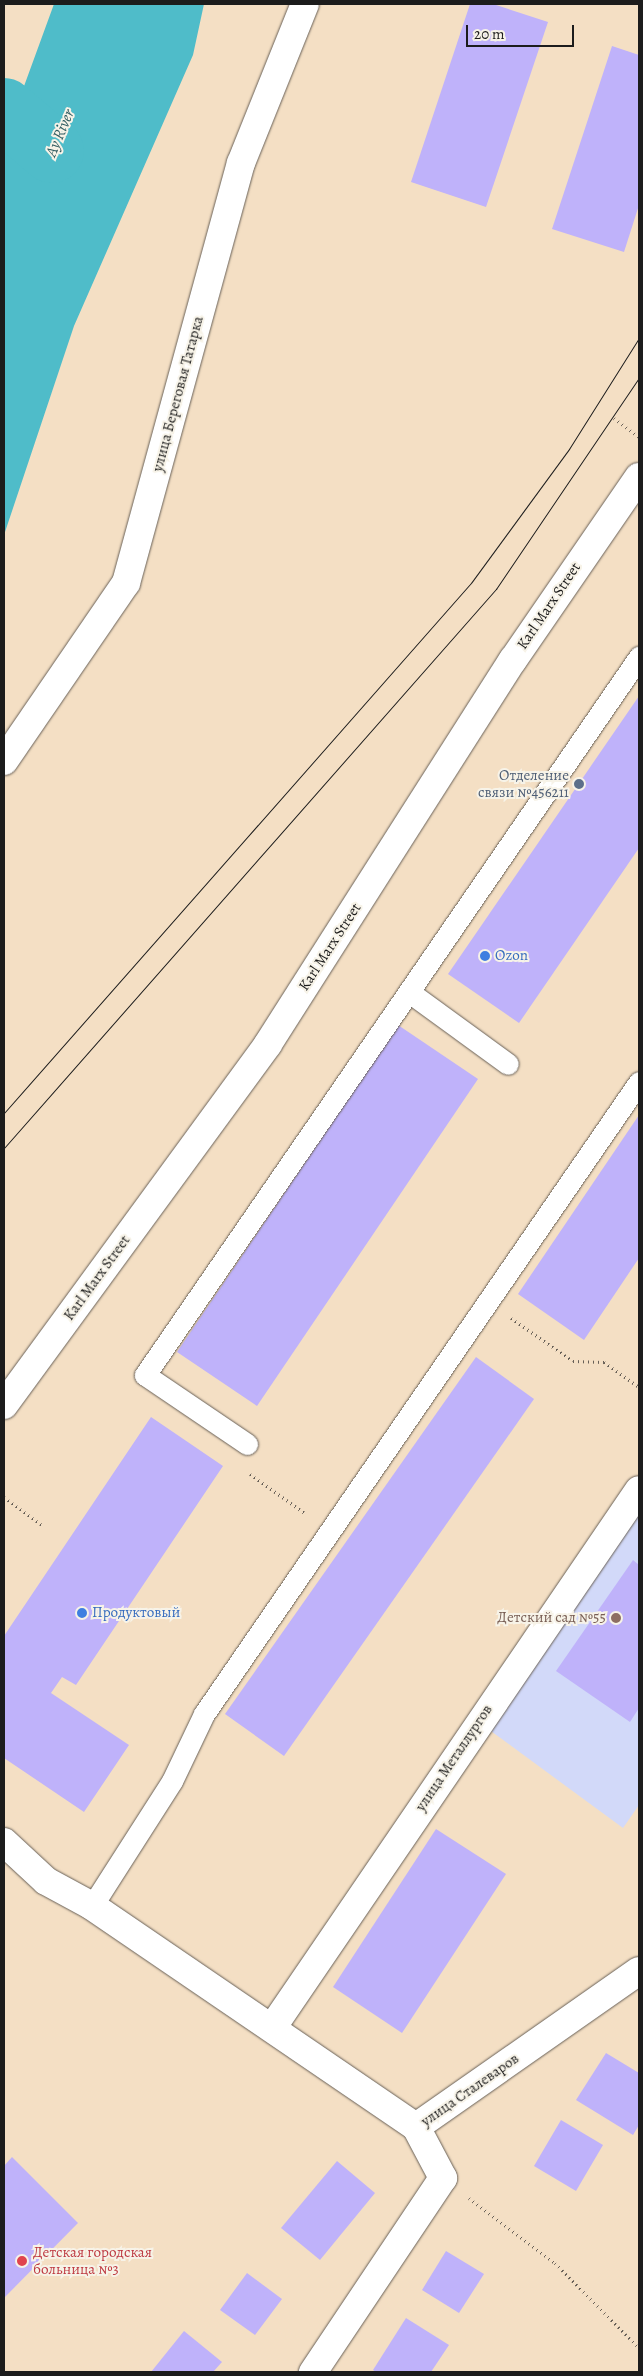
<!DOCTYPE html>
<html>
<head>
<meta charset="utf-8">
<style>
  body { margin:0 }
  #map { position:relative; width:643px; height:2376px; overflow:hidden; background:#f4dfc4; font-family:Alegreya,serif }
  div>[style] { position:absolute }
  .built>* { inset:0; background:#d2d9f9 }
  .water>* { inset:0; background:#4fbcc9 }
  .river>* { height:64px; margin:-32px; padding:0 32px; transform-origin:32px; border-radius:32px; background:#4fbcc9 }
  .building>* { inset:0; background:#bfb2fa }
  .path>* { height:3px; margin-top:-1.5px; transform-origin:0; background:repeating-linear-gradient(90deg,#686057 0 1px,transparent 0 5px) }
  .roads { filter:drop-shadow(0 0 1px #686057) drop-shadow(0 0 1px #686057) }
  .lane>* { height:21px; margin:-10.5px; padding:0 10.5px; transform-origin:10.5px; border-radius:10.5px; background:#fff }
  .street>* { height:28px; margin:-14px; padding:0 14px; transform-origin:14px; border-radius:14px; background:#fff }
  .secondary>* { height:28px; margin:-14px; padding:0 14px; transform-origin:14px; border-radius:14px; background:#fff }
  .tram>* { height:1px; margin:-0.5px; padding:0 0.5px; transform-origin:0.5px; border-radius:0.5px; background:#1c1c1c }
  .dots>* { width:14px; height:14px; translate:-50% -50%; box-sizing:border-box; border:2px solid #f7f3e8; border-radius:50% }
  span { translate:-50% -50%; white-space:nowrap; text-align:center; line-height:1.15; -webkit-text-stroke:4px #f7f3e8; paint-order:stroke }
  .street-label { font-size:15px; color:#1c1c1c }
  .service-label { font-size:15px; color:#4e5e75 }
  .right { translate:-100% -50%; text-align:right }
  .shop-label { font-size:15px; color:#366cbe }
  .left { translate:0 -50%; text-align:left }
  .education-label { font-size:15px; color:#785e54 }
  .health-label { font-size:15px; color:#be3a42 }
  .water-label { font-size:16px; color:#305c61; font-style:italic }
  .frame { position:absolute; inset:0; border:5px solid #1c1c1c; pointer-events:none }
  .scale { position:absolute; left:466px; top:25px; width:108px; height:22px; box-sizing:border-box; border:2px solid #1c1c1c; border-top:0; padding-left:6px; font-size:15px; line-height:18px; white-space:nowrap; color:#1c1c1c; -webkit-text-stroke:4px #f7f3e8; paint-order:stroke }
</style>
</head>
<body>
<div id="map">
  <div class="built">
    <div style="clip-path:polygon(639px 1507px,639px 1805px,623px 1828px,484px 1726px)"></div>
  </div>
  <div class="water">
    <div style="clip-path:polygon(54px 4px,204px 4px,193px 55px,74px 326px,4px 535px,4px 141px)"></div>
  </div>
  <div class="river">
    <div style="left:4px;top:110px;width:63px;rotate:40.5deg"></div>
  </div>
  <div class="building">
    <div style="clip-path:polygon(470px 4px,493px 4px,548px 22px,486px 207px,411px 182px)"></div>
    <div style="clip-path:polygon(612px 46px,639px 55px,639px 205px,624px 252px,552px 229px)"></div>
    <div style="clip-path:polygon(639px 696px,639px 848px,519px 1023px,448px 974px)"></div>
    <div style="clip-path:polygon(398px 1025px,478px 1079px,257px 1406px,177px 1352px)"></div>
    <div style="clip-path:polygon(639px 1115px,639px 1258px,584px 1340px,518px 1294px)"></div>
    <div style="clip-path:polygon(476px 1357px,534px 1399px,284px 1756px,225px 1714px)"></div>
    <div style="clip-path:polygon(151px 1417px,223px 1466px,76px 1685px,62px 1677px,51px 1693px,129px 1745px,84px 1812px,4px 1758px,4px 1636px)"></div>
    <div style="clip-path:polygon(633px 1560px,639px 1565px,639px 1708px,630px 1722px,556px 1671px)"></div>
    <div style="clip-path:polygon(436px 1829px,506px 1874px,402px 2033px,333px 1987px)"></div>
    <div style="clip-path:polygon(606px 2053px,639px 2073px,639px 2125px,633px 2135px,576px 2100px)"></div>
    <div style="clip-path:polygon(561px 2120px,603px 2145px,576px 2191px,534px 2166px)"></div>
    <div style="clip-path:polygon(12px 2157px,78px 2223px,4px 2298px,4px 2166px)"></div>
    <div style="clip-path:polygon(337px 2161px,375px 2193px,320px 2260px,281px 2228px)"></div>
    <div style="clip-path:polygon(446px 2251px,484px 2274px,459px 2313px,422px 2290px)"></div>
    <div style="clip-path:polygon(247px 2273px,282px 2299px,255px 2335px,220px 2310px)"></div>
    <div style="clip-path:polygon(406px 2318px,449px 2345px,431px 2372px,376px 2372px,373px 2370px)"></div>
    <div style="clip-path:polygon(184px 2331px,222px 2362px,213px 2372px,151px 2372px)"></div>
  </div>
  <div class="path">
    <div style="left:614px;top:418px;width:31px;rotate:37deg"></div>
    <div style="left:511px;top:1318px;width:75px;rotate:34.7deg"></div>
    <div style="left:573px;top:1361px;width:31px;rotate:2deg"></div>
    <div style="left:604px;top:1362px;width:43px;rotate:35.5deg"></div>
    <div style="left:250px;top:1474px;width:69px;rotate:35.5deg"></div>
    <div style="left:4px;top:1497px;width:47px;rotate:36.4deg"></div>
    <div style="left:469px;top:2198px;width:108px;rotate:37.1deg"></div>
    <div style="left:555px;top:2263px;width:120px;rotate:45.3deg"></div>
  </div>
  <div class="roads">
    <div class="lane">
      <div style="left:409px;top:992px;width:122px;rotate:36deg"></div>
      <div style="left:247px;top:1444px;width:123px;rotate:-145.9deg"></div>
      <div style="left:145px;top:1375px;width:872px;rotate:-55.47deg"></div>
      <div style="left:92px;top:1906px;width:148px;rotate:-57.4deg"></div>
      <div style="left:172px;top:1781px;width:74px;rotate:-64.5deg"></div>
      <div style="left:204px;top:1714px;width:767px;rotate:-55.46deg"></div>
    </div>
    <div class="street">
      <div style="left:4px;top:761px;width:216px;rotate:-55.6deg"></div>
      <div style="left:126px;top:583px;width:435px;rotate:-74.7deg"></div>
      <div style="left:241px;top:163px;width:171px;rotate:-68.1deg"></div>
      <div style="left:4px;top:1842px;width:57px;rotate:42.9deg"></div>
      <div style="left:46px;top:1881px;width:52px;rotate:28.5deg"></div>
      <div style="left:92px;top:1906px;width:392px;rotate:34.3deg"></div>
      <div style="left:416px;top:2127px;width:58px;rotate:62.1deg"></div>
      <div style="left:443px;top:2178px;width:234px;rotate:123.8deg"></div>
      <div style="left:272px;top:2028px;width:651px;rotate:-55.7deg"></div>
      <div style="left:416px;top:2127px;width:272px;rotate:-35deg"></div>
    </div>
    <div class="secondary">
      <div style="left:4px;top:1405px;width:447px;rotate:-53.8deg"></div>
      <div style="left:268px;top:1044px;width:456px;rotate:-57.5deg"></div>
      <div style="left:513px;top:660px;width:222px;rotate:-55.5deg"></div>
    </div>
  </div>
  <div class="tram">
    <div style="left:4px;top:1113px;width:706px;rotate:-48.62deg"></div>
    <div style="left:471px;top:583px;width:166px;rotate:-53.8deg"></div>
    <div style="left:569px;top:449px;width:131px;rotate:-57.8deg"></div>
    <div style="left:4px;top:1148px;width:745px;rotate:-48.65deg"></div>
    <div style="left:496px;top:589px;width:255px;rotate:-55.9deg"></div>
  </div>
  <div class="dots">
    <div style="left:579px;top:784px;background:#5c6f8a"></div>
    <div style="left:485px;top:956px;background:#3f7fe0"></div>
    <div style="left:82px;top:1613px;background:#3f7fe0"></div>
    <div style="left:616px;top:1618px;background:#8d6e63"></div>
    <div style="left:22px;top:2261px;background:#e0444e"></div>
  </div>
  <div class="street-label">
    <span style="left:178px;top:394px;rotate:-75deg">улица Береговая Татарка</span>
    <span style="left:549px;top:606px;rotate:-56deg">Karl Marx Street</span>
    <span style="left:330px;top:947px;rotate:-57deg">Karl Marx Street</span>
    <span style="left:97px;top:1278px;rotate:-54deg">Karl Marx Street</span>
    <span style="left:454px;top:1758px;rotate:-56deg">улица Металлургов</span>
    <span style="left:470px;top:2090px;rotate:-35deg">улица Сталеваров</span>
  </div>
  <div class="service-label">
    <span class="right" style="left:569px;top:784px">Отделение<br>связи №456211</span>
  </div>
  <div class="shop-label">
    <span class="left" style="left:495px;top:956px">Ozon</span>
    <span class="left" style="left:92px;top:1613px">Продуктовый</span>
  </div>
  <div class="education-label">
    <span class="right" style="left:606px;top:1618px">Детский сад №55</span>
  </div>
  <div class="health-label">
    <span class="left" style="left:33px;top:2261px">Детская городская<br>больница №3</span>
  </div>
  <div class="water-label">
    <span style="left:60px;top:133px;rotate:-67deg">Ay River</span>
  </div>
  <div class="frame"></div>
  <div class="scale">20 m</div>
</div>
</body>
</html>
